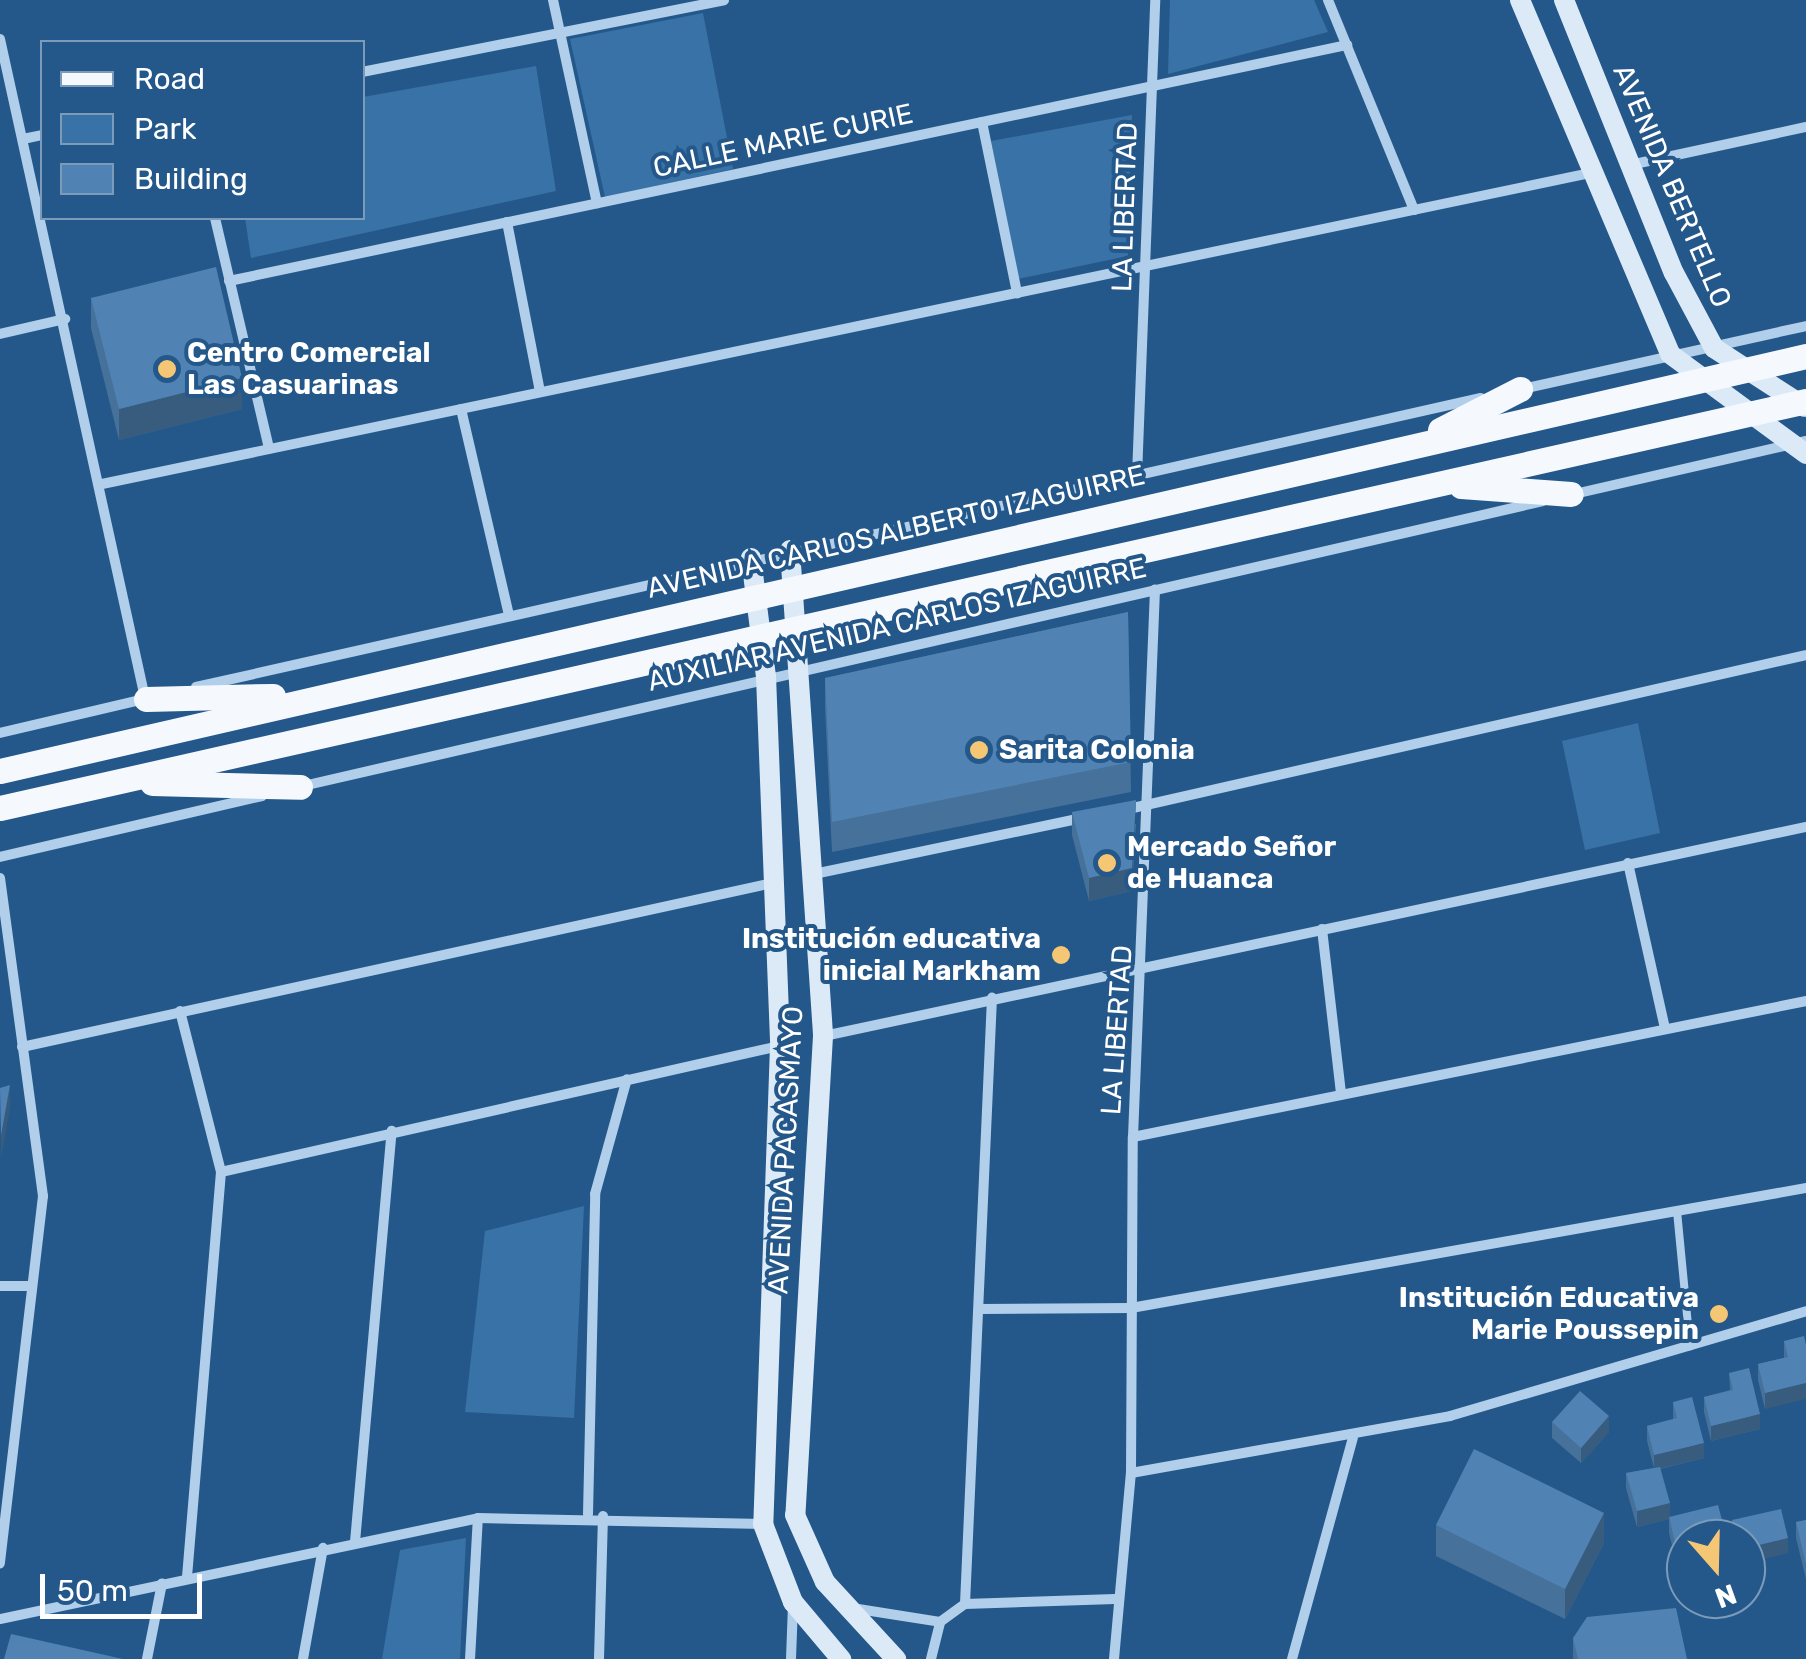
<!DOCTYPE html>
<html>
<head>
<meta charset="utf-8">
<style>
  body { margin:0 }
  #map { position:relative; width:1806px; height:1659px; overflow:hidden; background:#24588a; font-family:Rubik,sans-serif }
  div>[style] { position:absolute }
  .green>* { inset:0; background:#3872a7 }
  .service>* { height:8px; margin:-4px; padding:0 4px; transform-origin:4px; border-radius:4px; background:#b1cfea }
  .minor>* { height:10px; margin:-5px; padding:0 5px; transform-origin:5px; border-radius:5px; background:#b1cfea }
  .secondary>* { height:20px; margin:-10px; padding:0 10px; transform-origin:10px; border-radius:10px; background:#dceaf8 }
  .primary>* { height:25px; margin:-12.5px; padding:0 12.5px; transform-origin:12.5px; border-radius:12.5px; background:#f5f9fe }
  .wall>* { inset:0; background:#45719a }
  .shaded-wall>* { inset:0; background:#385c7d }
  .building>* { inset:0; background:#5083b3 }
  .dots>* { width:28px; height:28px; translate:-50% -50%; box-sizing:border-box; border:5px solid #24588a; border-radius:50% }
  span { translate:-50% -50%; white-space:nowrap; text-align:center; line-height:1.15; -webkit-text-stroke:8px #24588a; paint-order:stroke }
  .street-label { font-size:28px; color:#fff }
  .poi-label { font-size:28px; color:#fff; font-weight:700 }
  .left { translate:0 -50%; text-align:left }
  .right { translate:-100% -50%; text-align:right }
  .legend { position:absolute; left:40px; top:40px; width:325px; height:180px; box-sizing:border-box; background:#24588a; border:2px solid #7c9bb9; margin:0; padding:12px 18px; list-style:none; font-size:30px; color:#fff }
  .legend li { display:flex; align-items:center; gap:20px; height:50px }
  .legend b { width:50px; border:2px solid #7c9bb9 }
  .north { position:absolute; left:1666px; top:1519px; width:100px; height:100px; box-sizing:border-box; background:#24588a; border:2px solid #7c9bb9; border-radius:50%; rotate:160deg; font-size:28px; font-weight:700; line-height:40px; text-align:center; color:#fff }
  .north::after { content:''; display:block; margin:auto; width:35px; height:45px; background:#f5c775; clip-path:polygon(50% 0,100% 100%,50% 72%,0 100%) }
  .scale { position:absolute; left:40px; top:1574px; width:162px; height:45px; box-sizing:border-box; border:5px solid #fff; border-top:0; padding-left:12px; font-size:30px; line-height:35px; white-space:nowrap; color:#fff; -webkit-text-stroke:8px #24588a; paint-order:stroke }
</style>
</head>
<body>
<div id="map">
  <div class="green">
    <div style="clip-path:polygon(1170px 0,1314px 0,1328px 32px,1168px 74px)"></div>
    <div style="clip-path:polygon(703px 13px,733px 169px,605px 197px,570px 39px)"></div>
    <div style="clip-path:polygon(536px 66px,556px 191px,251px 258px,245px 218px,362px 218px,363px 97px)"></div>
    <div style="clip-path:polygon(1132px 115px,1128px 256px,1018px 279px,991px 141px)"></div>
    <div style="clip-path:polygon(1638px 723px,1660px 833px,1585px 850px,1562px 741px)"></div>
    <div style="clip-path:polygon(584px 1206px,574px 1418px,465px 1412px,485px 1231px)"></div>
    <div style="clip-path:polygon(466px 1538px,460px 1659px,382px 1659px,400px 1550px)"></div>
  </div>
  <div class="service">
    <div style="left:1677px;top:1211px;width:136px;rotate:84.5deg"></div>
  </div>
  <div class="minor">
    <div style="left:553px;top:0;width:208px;rotate:77.8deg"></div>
    <div style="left:1328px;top:0;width:227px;rotate:67.7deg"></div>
    <div style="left:0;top:39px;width:675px;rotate:77.59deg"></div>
    <div style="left:362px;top:72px;width:369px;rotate:-11.2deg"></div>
    <div style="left:982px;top:122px;width:175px;rotate:78.4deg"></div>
    <div style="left:23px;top:139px;width:19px;rotate:-12deg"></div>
    <div style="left:1630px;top:165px;width:180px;rotate:-12.2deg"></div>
    <div style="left:215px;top:218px;width:237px;rotate:76.8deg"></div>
    <div style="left:507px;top:222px;width:173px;rotate:79deg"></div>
    <div style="left:229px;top:281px;width:1143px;rotate:-11.92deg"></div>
    <div style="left:0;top:334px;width:67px;rotate:-13deg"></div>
    <div style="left:1522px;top:389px;width:291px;rotate:-12.5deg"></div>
    <div style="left:461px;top:409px;width:212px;rotate:76.9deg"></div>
    <div style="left:1137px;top:476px;width:476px;rotate:-87.8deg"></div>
    <div style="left:102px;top:484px;width:1521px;rotate:-11.8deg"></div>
    <div style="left:1570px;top:495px;width:242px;rotate:-12.9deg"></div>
    <div style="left:196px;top:687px;width:1317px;rotate:-12.68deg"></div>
    <div style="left:0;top:733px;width:149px;rotate:-13.2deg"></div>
    <div style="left:303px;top:786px;width:1272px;rotate:-12.94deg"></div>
    <div style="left:1124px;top:810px;width:699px;rotate:-12.8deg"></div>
    <div style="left:0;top:857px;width:269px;rotate:-13.1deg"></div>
    <div style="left:1628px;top:863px;width:169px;rotate:77.4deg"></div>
    <div style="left:814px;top:874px;width:275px;rotate:-11.8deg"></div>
    <div style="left:0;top:878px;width:321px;rotate:82.3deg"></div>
    <div style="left:43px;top:1196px;width:370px;rotate:96.7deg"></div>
    <div style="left:1322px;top:929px;width:166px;rotate:83.4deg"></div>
    <div style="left:180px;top:1011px;width:166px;rotate:75.7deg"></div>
    <div style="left:221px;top:1172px;width:407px;rotate:94.8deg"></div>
    <div style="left:824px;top:1036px;width:1004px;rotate:-12.02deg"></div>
    <div style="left:22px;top:1047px;width:773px;rotate:-12.33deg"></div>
    <div style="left:1133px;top:1137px;width:687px;rotate:-11.42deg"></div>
    <div style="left:221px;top:1172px;width:572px;rotate:-12.72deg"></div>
    <div style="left:0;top:1286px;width:31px"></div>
    <div style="left:979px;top:1309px;width:152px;rotate:-0.4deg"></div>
    <div style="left:1131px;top:1308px;width:686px;rotate:-10.08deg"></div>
    <div style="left:1131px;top:1473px;width:324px;rotate:-10.1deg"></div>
    <div style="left:1450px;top:1416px;width:371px;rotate:-16.4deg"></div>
    <div style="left:588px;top:1514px;width:320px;rotate:-88.7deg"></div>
    <div style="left:595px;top:1194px;width:119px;rotate:-74.5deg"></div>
    <div style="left:355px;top:1542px;width:413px;rotate:-84.9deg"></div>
    <div style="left:965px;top:1604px;width:607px;rotate:-87.45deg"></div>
    <div style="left:852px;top:1608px;width:89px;rotate:9deg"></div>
    <div style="left:0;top:1619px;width:489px;rotate:-11.9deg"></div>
    <div style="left:478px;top:1518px;width:285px;rotate:1.2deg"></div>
    <div style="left:147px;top:1659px;width:77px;rotate:-78.8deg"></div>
    <div style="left:303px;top:1659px;width:113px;rotate:-79.8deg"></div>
    <div style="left:470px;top:1659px;width:141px;rotate:-86.8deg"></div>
    <div style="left:599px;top:1659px;width:143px;rotate:-88.4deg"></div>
    <div style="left:791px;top:1659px;width:54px;rotate:-87.9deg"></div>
    <div style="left:931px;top:1659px;width:38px;rotate:-76deg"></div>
    <div style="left:940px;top:1622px;width:31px;rotate:-36deg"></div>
    <div style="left:965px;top:1604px;width:150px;rotate:-1.9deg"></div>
    <div style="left:1114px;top:1659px;width:187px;rotate:-84.8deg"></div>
    <div style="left:1131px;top:1473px;width:336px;rotate:-89.7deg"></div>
    <div style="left:1133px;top:1137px;width:548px;rotate:-87.7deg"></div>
    <div style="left:1292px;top:1659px;width:229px;rotate:-74.6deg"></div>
  </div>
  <div class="secondary">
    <div style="left:1520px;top:0;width:384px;rotate:67deg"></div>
    <div style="left:1670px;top:354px;width:169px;rotate:36.3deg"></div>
    <div style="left:1564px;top:0;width:294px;rotate:68.1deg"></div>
    <div style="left:1674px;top:273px;width:85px;rotate:61.9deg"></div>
    <div style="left:1714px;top:348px;width:108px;rotate:33deg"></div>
    <div style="left:790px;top:550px;width:487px;rotate:86.1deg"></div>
    <div style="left:823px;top:1036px;width:480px;rotate:93.3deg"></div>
    <div style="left:795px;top:1515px;width:73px;rotate:65.9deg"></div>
    <div style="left:825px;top:1582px;width:105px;rotate:47.3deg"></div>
    <div style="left:751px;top:558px;width:119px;rotate:82.8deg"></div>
    <div style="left:766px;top:676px;width:370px;rotate:87.8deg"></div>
    <div style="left:780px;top:1046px;width:478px;rotate:92deg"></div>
    <div style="left:763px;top:1524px;width:84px;rotate:69deg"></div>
    <div style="left:793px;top:1602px;width:75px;rotate:49.9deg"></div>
  </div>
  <div class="primary">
    <div style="left:1440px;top:430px;width:90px;rotate:-27.1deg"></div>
    <div style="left:1461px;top:486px;width:110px;rotate:4.2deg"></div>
    <div style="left:146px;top:699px;width:127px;rotate:-1.4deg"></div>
    <div style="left:0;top:771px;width:1853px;rotate:-12.94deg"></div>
    <div style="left:152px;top:783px;width:148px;rotate:1.5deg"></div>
    <div style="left:0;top:808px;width:1851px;rotate:-12.7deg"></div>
  </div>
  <div class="wall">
    <div style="clip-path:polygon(91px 298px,242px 409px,119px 440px,91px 328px)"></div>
    <div style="clip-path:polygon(1128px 612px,1131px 792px,832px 852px,825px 709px,825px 678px)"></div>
    <div style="clip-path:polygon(1072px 812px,1136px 824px,1132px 891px,1089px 901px,1072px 835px)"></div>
    <div style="clip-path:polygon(1784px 1341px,1806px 1345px,1765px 1409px,1758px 1380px,1758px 1364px,1784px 1358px)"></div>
    <div style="clip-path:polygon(1729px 1373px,1760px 1429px,1711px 1441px,1704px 1412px,1704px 1397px,1730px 1390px)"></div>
    <div style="clip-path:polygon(1673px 1402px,1704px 1458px,1660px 1469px,1670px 1517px,1726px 1539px,1686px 1539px,1680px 1578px,1669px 1533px,1669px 1519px,1637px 1527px,1626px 1488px,1626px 1473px,1654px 1468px,1647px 1441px,1647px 1426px,1673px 1419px)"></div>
    <div style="clip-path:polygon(1552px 1422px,1609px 1432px,1581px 1463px,1552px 1438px)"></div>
    <div style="clip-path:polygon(1806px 1520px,1806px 1579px,1796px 1538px,1796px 1522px)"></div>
    <div style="clip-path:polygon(1436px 1525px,1604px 1543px,1565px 1619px,1436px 1556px)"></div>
    <div style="clip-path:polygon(1573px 1638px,1687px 1659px,1573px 1659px)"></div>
  </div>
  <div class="shaded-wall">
    <div style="clip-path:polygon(242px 378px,242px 409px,119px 440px,119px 409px)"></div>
    <div style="clip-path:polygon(1136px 800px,1132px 891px,1089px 901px,1089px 878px)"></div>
    <div style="clip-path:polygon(10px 1085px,10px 1108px,1px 1159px,1px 1136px)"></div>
    <div style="clip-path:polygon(1806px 1383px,1806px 1399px,1765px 1409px,1765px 1393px)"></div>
    <div style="clip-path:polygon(1760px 1414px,1760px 1429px,1711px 1441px,1711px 1426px)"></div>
    <div style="clip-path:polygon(1609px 1416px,1609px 1432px,1581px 1463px,1581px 1448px)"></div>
    <div style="clip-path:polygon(1704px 1443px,1704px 1458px,1654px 1470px,1654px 1455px)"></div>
    <div style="clip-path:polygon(1670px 1503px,1670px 1519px,1637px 1527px,1637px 1511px)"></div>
    <div style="clip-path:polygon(1604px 1513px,1604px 1543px,1565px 1619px,1565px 1589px)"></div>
    <div style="clip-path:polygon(1788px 1538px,1788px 1553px,1759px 1560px,1759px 1545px)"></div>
    <div style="clip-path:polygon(1686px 1561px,1686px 1577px,1680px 1578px,1680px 1563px)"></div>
    <div style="clip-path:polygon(1763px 1561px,1763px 1577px,1746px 1580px,1746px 1565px)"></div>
  </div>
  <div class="building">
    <div style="clip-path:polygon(216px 267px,242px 378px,119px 409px,91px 298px)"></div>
    <div style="clip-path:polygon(1128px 612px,1131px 762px,832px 822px,825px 678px)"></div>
    <div style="clip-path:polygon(1136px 800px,1132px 868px,1089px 878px,1072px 812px)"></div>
    <div style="clip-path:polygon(10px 1085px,1px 1136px,0 1088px)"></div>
    <div style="clip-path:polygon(1804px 1336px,1806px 1345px,1806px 1383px,1765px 1393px,1758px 1364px,1788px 1357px,1784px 1341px)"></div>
    <div style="clip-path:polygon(1749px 1368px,1760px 1414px,1711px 1426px,1704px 1397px,1733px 1390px,1729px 1373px)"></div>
    <div style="clip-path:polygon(1580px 1391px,1609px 1416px,1581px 1448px,1552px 1422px)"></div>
    <div style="clip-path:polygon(1692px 1397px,1704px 1443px,1654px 1455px,1647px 1426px,1677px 1418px,1673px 1402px)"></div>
    <div style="clip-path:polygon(1474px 1449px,1604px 1513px,1565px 1589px,1436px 1525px)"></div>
    <div style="clip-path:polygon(1660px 1467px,1670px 1503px,1637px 1511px,1626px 1473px)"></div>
    <div style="clip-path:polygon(1718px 1505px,1726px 1535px,1707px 1539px,1686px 1539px,1686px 1561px,1680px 1563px,1669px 1517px)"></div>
    <div style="clip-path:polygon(1781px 1509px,1788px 1538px,1759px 1545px,1763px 1561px,1746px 1565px,1746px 1539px,1736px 1539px,1732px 1520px)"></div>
    <div style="clip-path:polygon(1806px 1520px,1806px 1564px,1796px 1522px)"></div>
    <div style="clip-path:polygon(1676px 1608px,1687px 1659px,1578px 1659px,1573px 1638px,1587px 1617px)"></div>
    <div style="clip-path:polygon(11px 1634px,123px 1659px,4px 1659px)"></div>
  </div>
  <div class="dots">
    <div style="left:167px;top:369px;background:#f5c775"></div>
    <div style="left:979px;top:750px;background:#f5c775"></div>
    <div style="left:1107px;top:863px;background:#f5c775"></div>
    <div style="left:1061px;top:955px;background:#f5c775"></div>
    <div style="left:1719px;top:1314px;background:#f5c775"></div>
  </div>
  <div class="street-label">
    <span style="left:783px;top:141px;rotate:-12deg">CALLE MARIE CURIE</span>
    <span style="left:1672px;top:186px;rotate:67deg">AVENIDA BERTELLO</span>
    <span style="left:1125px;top:207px;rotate:-88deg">LA LIBERTAD</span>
    <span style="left:896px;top:532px;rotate:-13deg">AVENIDA CARLOS ALBERTO IZAGUIRRE</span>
    <span style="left:897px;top:625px;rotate:-13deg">AUXILIAR AVENIDA CARLOS IZAGUIRRE</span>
    <span style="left:1117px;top:1030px;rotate:-86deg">LA LIBERTAD</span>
    <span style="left:786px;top:1150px;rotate:-87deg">AVENIDA PACASMAYO</span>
  </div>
  <div class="poi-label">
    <span class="left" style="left:187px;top:369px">Centro Comercial<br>Las Casuarinas</span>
    <span class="left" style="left:999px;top:750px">Sarita Colonia</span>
    <span class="left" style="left:1127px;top:863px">Mercado Señor<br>de Huanca</span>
    <span class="right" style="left:1041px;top:955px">Institución educativa<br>inicial Markham</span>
    <span class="right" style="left:1699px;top:1314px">Institución Educativa<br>Marie Poussepin</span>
  </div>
  <ul class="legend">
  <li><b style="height:12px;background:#f5f9fe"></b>Road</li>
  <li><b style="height:28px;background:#3872a7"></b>Park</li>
  <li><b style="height:28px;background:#5083b3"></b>Building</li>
  </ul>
  <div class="north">N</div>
  <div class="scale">50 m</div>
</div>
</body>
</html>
